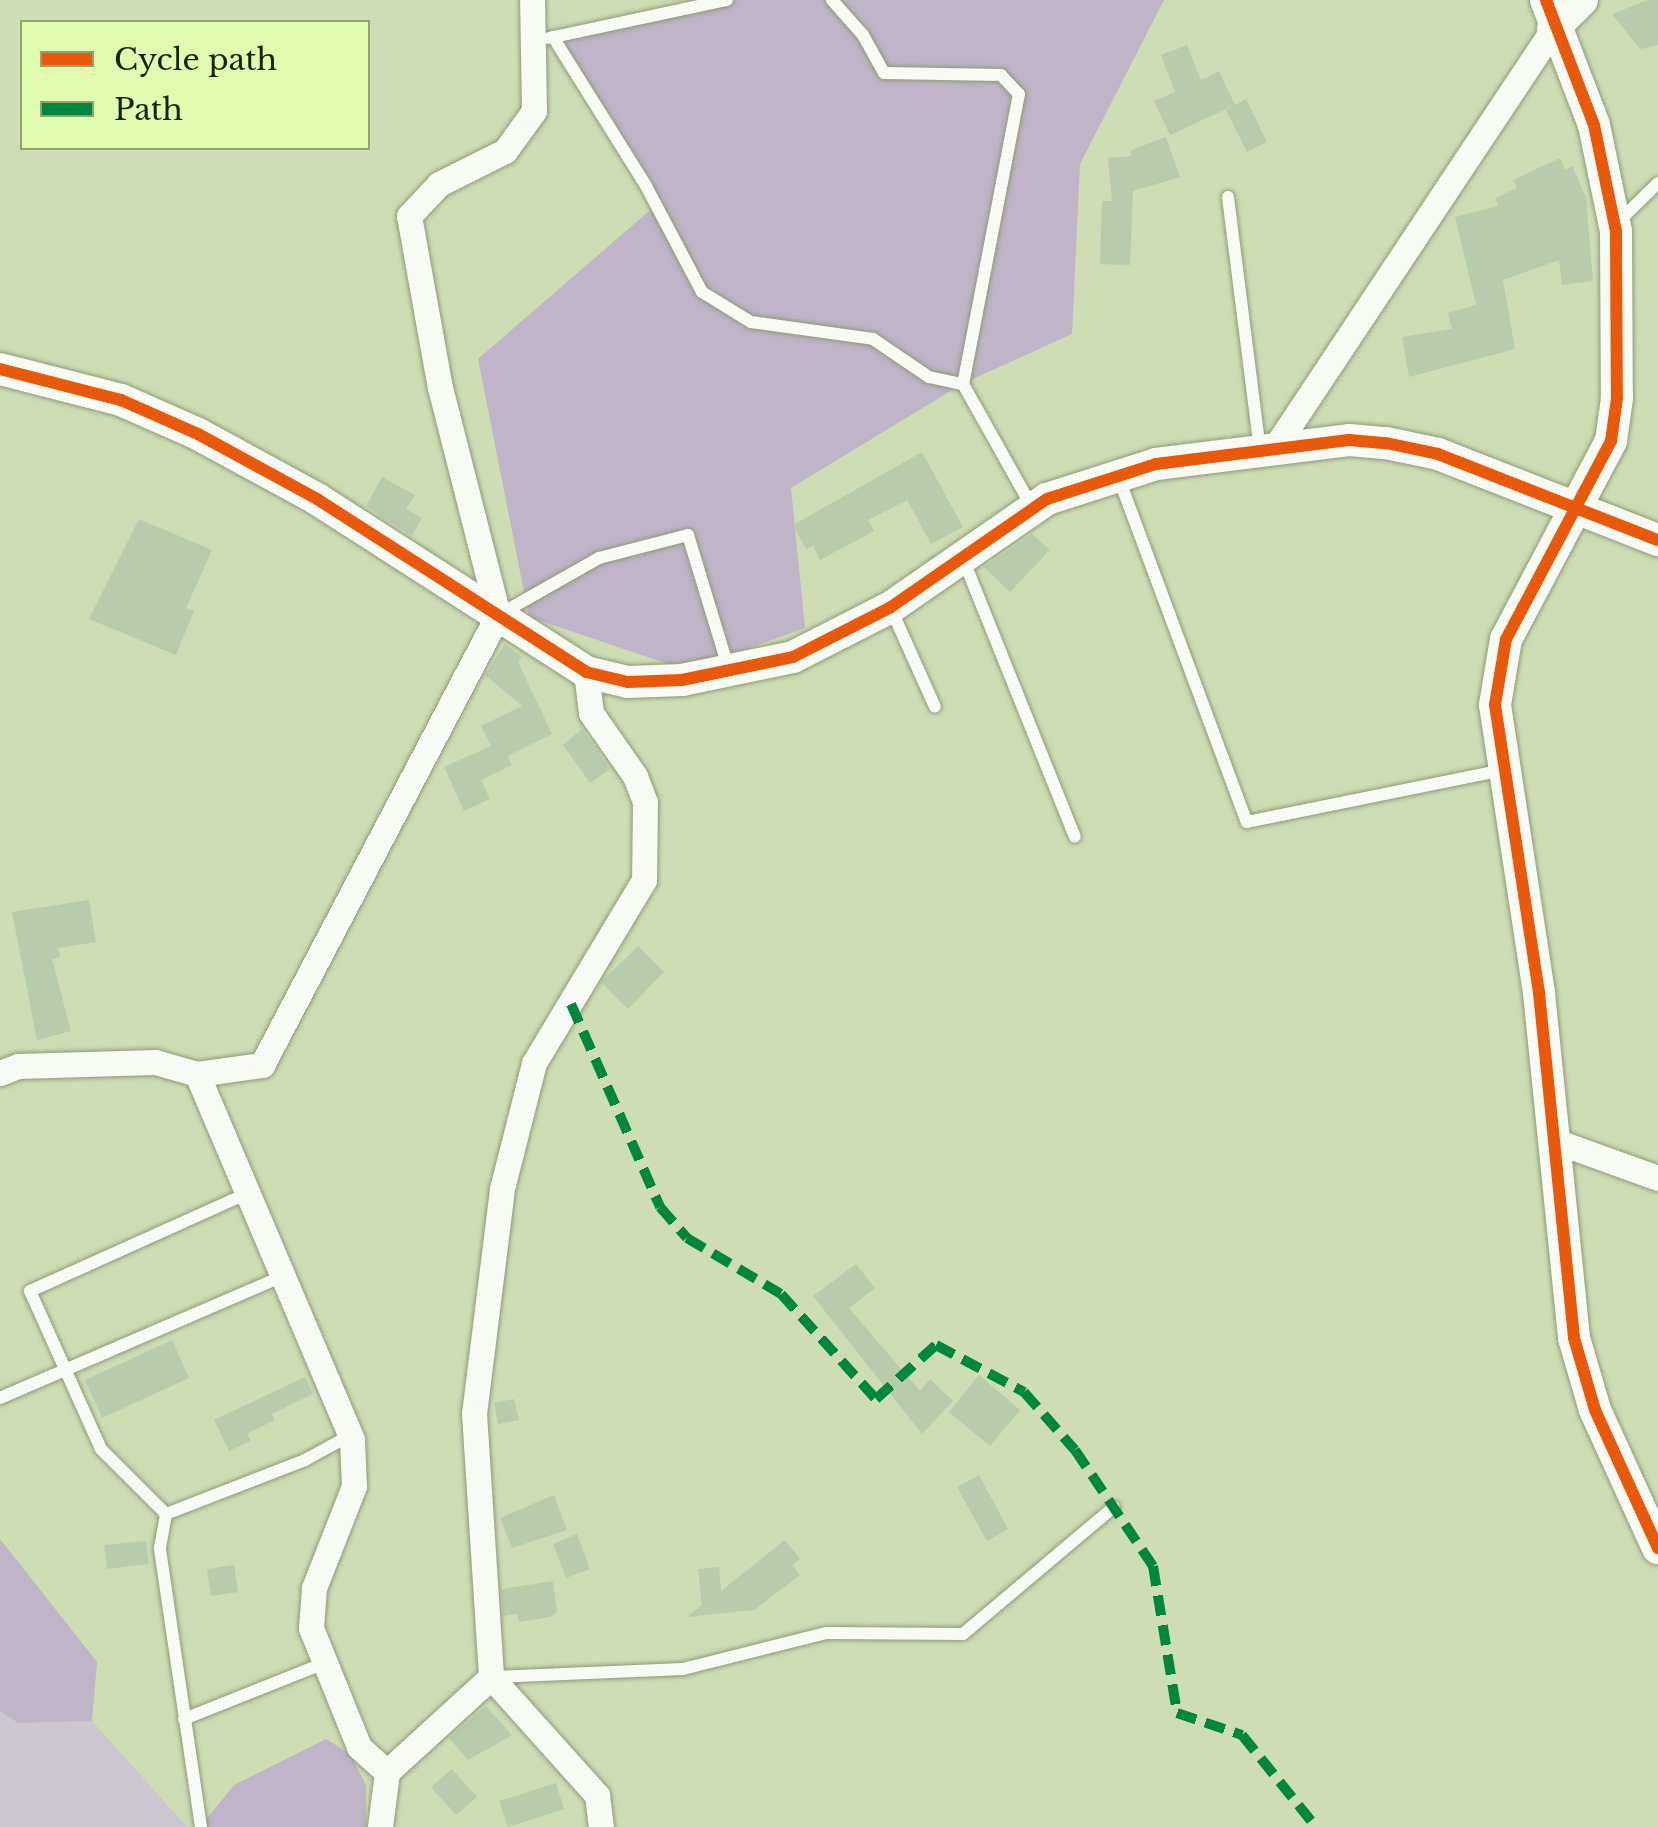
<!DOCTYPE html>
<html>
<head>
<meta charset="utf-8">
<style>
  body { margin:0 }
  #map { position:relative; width:1658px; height:1827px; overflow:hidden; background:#ceddb4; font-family:"Libre Baskerville",serif }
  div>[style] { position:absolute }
  .green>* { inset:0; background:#ccc6d1 }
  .forest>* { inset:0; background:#bfb4c8 }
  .building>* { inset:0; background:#b9cbad }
  .roads { filter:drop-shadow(0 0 2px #8f997a) drop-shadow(0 0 2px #8f997a) }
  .service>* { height:12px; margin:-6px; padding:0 6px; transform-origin:6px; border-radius:6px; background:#f8faf4 }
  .minor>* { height:25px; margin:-12.5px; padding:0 12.5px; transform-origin:12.5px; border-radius:12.5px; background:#f8faf4 }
  .tertiary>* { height:32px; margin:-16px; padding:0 16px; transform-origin:16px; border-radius:16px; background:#f8faf4 }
  .quiet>* { height:10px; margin-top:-5px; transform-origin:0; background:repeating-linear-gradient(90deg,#00873e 0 20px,transparent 0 30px) }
  .cycleway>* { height:12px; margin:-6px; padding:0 6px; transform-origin:6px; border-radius:6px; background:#e8590c }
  span { translate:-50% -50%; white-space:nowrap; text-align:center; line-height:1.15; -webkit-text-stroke:8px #e0fbb0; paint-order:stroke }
  .legend { position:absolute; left:20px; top:20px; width:350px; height:130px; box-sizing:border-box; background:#e0fbb0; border:2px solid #90a46c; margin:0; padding:12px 18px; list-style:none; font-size:30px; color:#192205 }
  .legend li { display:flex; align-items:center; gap:20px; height:50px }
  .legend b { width:50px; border:2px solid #90a46c }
</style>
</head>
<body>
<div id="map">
  <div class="green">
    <div style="clip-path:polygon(0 1711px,18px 1723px,92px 1721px,187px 1827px,0 1827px)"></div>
  </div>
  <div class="forest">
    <div style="clip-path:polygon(702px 0,1164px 0,1080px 164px,1072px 334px,962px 384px,791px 488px,805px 628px,686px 670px,529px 617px,478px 359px,656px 205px,553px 37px)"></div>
    <div style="clip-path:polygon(0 1539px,97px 1662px,92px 1721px,18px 1723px,0 1711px)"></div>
    <div style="clip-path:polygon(326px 1739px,350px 1754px,366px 1785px,366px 1827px,200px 1827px,234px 1785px)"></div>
  </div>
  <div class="building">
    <div style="clip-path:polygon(1648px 0,1658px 0,1658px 45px,1640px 49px,1612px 14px)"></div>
    <div style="clip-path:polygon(1187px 45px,1201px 80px,1219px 71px,1235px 105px,1170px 135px,1154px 101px,1175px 92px,1161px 55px)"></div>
    <div style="clip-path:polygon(1246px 99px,1267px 142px,1247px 152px,1226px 110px)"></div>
    <div style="clip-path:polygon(1166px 137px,1180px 177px,1133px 191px,1130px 265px,1100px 264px,1102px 201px,1112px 201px,1108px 158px,1131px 156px,1131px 150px)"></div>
    <div style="clip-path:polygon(1560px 158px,1565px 170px,1572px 166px,1586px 197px,1593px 281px,1562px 285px,1559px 260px,1503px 280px,1515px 349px,1409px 377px,1402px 337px,1452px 329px,1448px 313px,1476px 305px,1455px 217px,1498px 206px,1495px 198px,1517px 188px,1513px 180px)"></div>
    <div style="clip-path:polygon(922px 452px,963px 527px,931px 544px,907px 500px,868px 520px,874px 531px,820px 560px,813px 546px,806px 549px,793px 525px)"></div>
    <div style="clip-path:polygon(382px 477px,415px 495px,406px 509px,422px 518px,412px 536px,366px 506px)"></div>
    <div style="clip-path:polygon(139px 519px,212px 550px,186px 608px,194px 611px,176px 655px,89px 619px)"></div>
    <div style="clip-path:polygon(1032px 534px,1050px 550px,1010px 592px,984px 567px)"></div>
    <div style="clip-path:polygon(505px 644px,522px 657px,518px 662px,552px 734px,507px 756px,512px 765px,481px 780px,490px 799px,464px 811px,444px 767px,491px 746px,481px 726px,522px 706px,485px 675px)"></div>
    <div style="clip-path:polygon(582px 729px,610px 769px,590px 783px,563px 745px)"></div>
    <div style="clip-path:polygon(89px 900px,96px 942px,58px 948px,60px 957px,52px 959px,71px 1031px,37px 1040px,12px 912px)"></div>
    <div style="clip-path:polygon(638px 946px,664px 972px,628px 1009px,601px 982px)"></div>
    <div style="clip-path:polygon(856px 1264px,875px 1288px,849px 1308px,920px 1391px,930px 1379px,953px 1401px,922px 1434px,813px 1296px)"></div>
    <div style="clip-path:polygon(172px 1340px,189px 1378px,102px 1418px,85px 1380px)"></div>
    <div style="clip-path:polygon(979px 1375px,1020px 1410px,990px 1446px,949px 1412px)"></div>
    <div style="clip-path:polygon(305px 1377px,313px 1394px,272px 1414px,275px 1420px,247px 1434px,251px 1441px,229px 1451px,214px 1420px)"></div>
    <div style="clip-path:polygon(514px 1399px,519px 1420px,498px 1424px,494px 1403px)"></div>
    <div style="clip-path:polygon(979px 1475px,1008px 1529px,987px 1541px,957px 1487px)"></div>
    <div style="clip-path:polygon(554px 1495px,567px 1530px,512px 1548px,500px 1518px)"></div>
    <div style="clip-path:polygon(577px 1534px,590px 1569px,566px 1578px,553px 1544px)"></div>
    <div style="clip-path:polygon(785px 1540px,800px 1559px,792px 1565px,800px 1575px,754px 1610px,687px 1617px,702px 1605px,698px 1569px,719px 1567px,721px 1591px)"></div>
    <div style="clip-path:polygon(146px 1541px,149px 1564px,107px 1569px,104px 1545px)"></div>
    <div style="clip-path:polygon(234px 1565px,238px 1592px,211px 1596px,207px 1569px)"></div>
    <div style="clip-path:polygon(553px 1581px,557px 1612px,550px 1617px,519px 1622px,517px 1614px,503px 1616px,502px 1589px)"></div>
    <div style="clip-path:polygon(486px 1706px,512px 1735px,468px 1760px,449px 1738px)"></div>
    <div style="clip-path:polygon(452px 1769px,477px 1797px,456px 1815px,431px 1787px)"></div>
    <div style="clip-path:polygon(556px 1783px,564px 1809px,508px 1827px,499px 1801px)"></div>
  </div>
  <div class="roads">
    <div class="service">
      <div style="left:832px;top:0;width:47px;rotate:48.5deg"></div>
      <div style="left:863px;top:35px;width:43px;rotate:61.1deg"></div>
      <div style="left:884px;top:73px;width:117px;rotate:1deg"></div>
      <div style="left:1001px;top:75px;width:26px;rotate:47deg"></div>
      <div style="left:1019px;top:94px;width:295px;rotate:100.9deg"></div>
      <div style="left:963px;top:384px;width:141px;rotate:60.7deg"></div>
      <div style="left:553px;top:37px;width:173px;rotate:58deg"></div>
      <div style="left:645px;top:184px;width:122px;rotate:62.2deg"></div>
      <div style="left:702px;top:292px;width:57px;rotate:31.5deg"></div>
      <div style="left:751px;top:322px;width:123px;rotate:7.9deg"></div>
      <div style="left:873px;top:339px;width:68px;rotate:34.2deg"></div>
      <div style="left:929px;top:377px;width:35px;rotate:12deg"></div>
      <div style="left:549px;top:38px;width:182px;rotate:-12.1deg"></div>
      <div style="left:1228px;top:197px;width:256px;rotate:82.8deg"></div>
      <div style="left:1617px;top:223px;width:57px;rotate:-44.3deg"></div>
      <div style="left:1118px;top:476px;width:369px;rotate:69.6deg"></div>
      <div style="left:1247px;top:822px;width:261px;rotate:-11.5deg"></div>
      <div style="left:964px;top:561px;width:297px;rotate:68.1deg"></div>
      <div style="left:891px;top:609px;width:107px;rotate:65.8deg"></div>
      <div style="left:502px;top:613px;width:112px;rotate:-29.6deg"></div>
      <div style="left:599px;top:558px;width:92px;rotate:-14.5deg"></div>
      <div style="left:688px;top:535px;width:141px;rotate:73.1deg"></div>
      <div style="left:0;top:1398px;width:306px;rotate:-23.3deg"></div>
      <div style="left:166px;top:1514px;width:149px;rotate:-21.2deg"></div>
      <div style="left:305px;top:1460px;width:50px;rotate:-28.6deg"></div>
      <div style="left:494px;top:1677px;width:189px;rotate:-2.4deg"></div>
      <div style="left:683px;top:1669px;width:147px;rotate:-14.1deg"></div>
      <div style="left:826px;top:1633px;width:137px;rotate:0.4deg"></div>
      <div style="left:963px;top:1634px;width:197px;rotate:-40.1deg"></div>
      <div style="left:184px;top:1719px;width:149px;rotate:-21.7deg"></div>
      <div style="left:201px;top:1827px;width:282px;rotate:-98.4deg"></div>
      <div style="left:160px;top:1548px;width:35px;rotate:-80deg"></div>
      <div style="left:166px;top:1514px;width:92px;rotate:-135deg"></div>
      <div style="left:101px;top:1449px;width:173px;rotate:-114.2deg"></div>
      <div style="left:30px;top:1291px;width:237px;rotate:-24.2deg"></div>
    </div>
    <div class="minor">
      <div style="left:1274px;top:449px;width:504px;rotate:-56.4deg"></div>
      <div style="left:586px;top:672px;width:41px;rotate:83deg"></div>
      <div style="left:591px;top:713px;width:77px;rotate:55.1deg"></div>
      <div style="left:635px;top:776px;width:28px;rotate:69deg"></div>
      <div style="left:645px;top:802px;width:78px;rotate:90.7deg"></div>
      <div style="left:644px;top:880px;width:214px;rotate:121deg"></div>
      <div style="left:534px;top:1063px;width:130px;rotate:104.3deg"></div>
      <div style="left:502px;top:1189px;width:226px;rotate:97.1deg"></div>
      <div style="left:474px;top:1413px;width:265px;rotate:86.3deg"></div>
      <div style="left:491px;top:1677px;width:159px;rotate:48.1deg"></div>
      <div style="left:597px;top:1795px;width:32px;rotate:83deg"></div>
      <div style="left:0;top:1073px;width:19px;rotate:-21deg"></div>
      <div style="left:18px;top:1066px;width:137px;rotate:-1.7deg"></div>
      <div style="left:155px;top:1062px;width:44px;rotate:15.9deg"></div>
      <div style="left:197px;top:1074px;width:397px;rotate:67deg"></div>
      <div style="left:352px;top:1440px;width:46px;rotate:87.5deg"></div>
      <div style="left:354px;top:1486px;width:110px;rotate:111.4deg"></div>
      <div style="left:314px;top:1588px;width:40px;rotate:94.3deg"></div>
      <div style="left:311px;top:1628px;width:128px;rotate:68deg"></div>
      <div style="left:359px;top:1747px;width:38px;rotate:42deg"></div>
      <div style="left:197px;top:1074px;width:66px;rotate:-7.9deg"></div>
      <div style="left:262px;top:1065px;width:508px;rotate:-62.33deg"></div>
      <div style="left:498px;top:615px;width:234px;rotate:-104.3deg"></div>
      <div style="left:440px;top:388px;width:175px;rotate:-100.2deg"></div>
      <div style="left:409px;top:216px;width:44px;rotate:-46.8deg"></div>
      <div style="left:439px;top:184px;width:74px;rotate:-26.6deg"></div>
      <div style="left:505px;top:151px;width:49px;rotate:-54.1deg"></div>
      <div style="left:534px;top:111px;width:111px;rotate:-91deg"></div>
      <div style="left:1558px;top:1142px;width:106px;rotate:19.8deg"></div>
      <div style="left:387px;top:1772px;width:141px;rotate:-42.4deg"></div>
      <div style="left:380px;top:1827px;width:55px;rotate:-82.7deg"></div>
    </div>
    <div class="tertiary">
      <div style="left:1546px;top:0;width:134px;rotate:69deg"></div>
      <div style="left:1594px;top:125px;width:108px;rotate:78.3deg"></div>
      <div style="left:1616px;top:231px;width:167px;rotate:89.7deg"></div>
      <div style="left:1617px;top:398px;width:43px;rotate:97.9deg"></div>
      <div style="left:1611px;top:441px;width:224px;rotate:117.9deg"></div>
      <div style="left:1506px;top:639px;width:67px;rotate:99.5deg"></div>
      <div style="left:1495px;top:705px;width:291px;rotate:81.3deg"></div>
      <div style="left:1539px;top:993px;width:347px;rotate:84.2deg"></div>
      <div style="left:1574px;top:1338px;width:75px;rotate:73.7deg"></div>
      <div style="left:1595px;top:1410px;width:152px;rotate:65.5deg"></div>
      <div style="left:1553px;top:29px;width:41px;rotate:-45deg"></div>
      <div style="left:0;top:369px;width:125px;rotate:14.4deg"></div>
      <div style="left:121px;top:400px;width:84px;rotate:23.8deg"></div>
      <div style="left:198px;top:434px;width:136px;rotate:28.6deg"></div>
      <div style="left:317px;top:499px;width:320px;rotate:32.7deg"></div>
      <div style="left:586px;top:672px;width:43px;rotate:13.4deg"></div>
      <div style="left:628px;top:682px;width:54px;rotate:-2.1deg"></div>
      <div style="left:682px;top:680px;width:113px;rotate:-11.7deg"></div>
      <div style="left:793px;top:657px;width:110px;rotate:-27deg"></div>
      <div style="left:891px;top:607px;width:190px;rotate:-34.7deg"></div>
      <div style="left:1047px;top:499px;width:114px;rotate:-17.8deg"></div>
      <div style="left:1156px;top:464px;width:194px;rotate:-7.1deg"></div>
      <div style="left:1349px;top:440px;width:37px;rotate:5deg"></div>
      <div style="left:1386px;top:443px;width:53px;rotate:11.9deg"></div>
      <div style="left:1438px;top:454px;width:236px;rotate:21.4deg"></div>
    </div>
  </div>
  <div class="quiet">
    <div style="left:571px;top:1004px;width:222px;rotate:66.3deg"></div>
    <div style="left:660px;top:1207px;width:41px;rotate:48.9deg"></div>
    <div style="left:687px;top:1238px;width:109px;rotate:30.8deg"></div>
    <div style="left:781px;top:1294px;width:142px;rotate:47.9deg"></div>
    <div style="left:876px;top:1399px;width:81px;rotate:-42deg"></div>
    <div style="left:936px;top:1345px;width:100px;rotate:28.1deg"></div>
    <div style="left:1024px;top:1392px;width:77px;rotate:48.7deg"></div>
    <div style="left:1075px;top:1450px;width:140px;rotate:56.1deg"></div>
    <div style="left:1153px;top:1566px;width:149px;rotate:80.7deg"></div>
    <div style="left:1177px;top:1713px;width:69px;rotate:18.7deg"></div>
    <div style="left:1242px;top:1735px;width:118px;rotate:51.2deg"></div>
  </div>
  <div class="cycleway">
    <div style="left:1546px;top:0;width:134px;rotate:69deg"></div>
    <div style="left:1594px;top:125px;width:108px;rotate:78.3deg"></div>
    <div style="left:1616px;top:231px;width:167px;rotate:89.7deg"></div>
    <div style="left:1617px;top:398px;width:43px;rotate:97.9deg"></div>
    <div style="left:1611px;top:441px;width:224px;rotate:117.9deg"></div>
    <div style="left:1506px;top:639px;width:67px;rotate:99.5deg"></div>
    <div style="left:1495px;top:705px;width:291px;rotate:81.3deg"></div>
    <div style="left:1539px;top:993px;width:347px;rotate:84.2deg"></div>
    <div style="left:1574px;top:1338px;width:75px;rotate:73.7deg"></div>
    <div style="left:1595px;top:1410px;width:152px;rotate:65.5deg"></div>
    <div style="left:0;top:369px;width:125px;rotate:14.4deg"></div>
    <div style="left:121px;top:400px;width:84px;rotate:23.8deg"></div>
    <div style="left:198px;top:434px;width:136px;rotate:28.6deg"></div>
    <div style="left:317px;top:499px;width:320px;rotate:32.7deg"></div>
    <div style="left:586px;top:672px;width:43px;rotate:13.4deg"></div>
    <div style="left:628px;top:682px;width:54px;rotate:-2.1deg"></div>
    <div style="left:682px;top:680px;width:113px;rotate:-11.7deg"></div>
    <div style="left:793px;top:657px;width:110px;rotate:-27deg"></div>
    <div style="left:891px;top:607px;width:190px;rotate:-34.7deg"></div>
    <div style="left:1047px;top:499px;width:114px;rotate:-17.8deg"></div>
    <div style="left:1156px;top:464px;width:194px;rotate:-7.1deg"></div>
    <div style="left:1349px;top:440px;width:37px;rotate:5deg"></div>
    <div style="left:1386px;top:443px;width:53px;rotate:11.9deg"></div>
    <div style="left:1438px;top:454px;width:236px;rotate:21.4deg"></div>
  </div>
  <ul class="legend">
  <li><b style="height:12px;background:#e8590c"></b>Cycle path</li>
  <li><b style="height:12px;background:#00873e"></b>Path</li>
  </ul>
</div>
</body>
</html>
